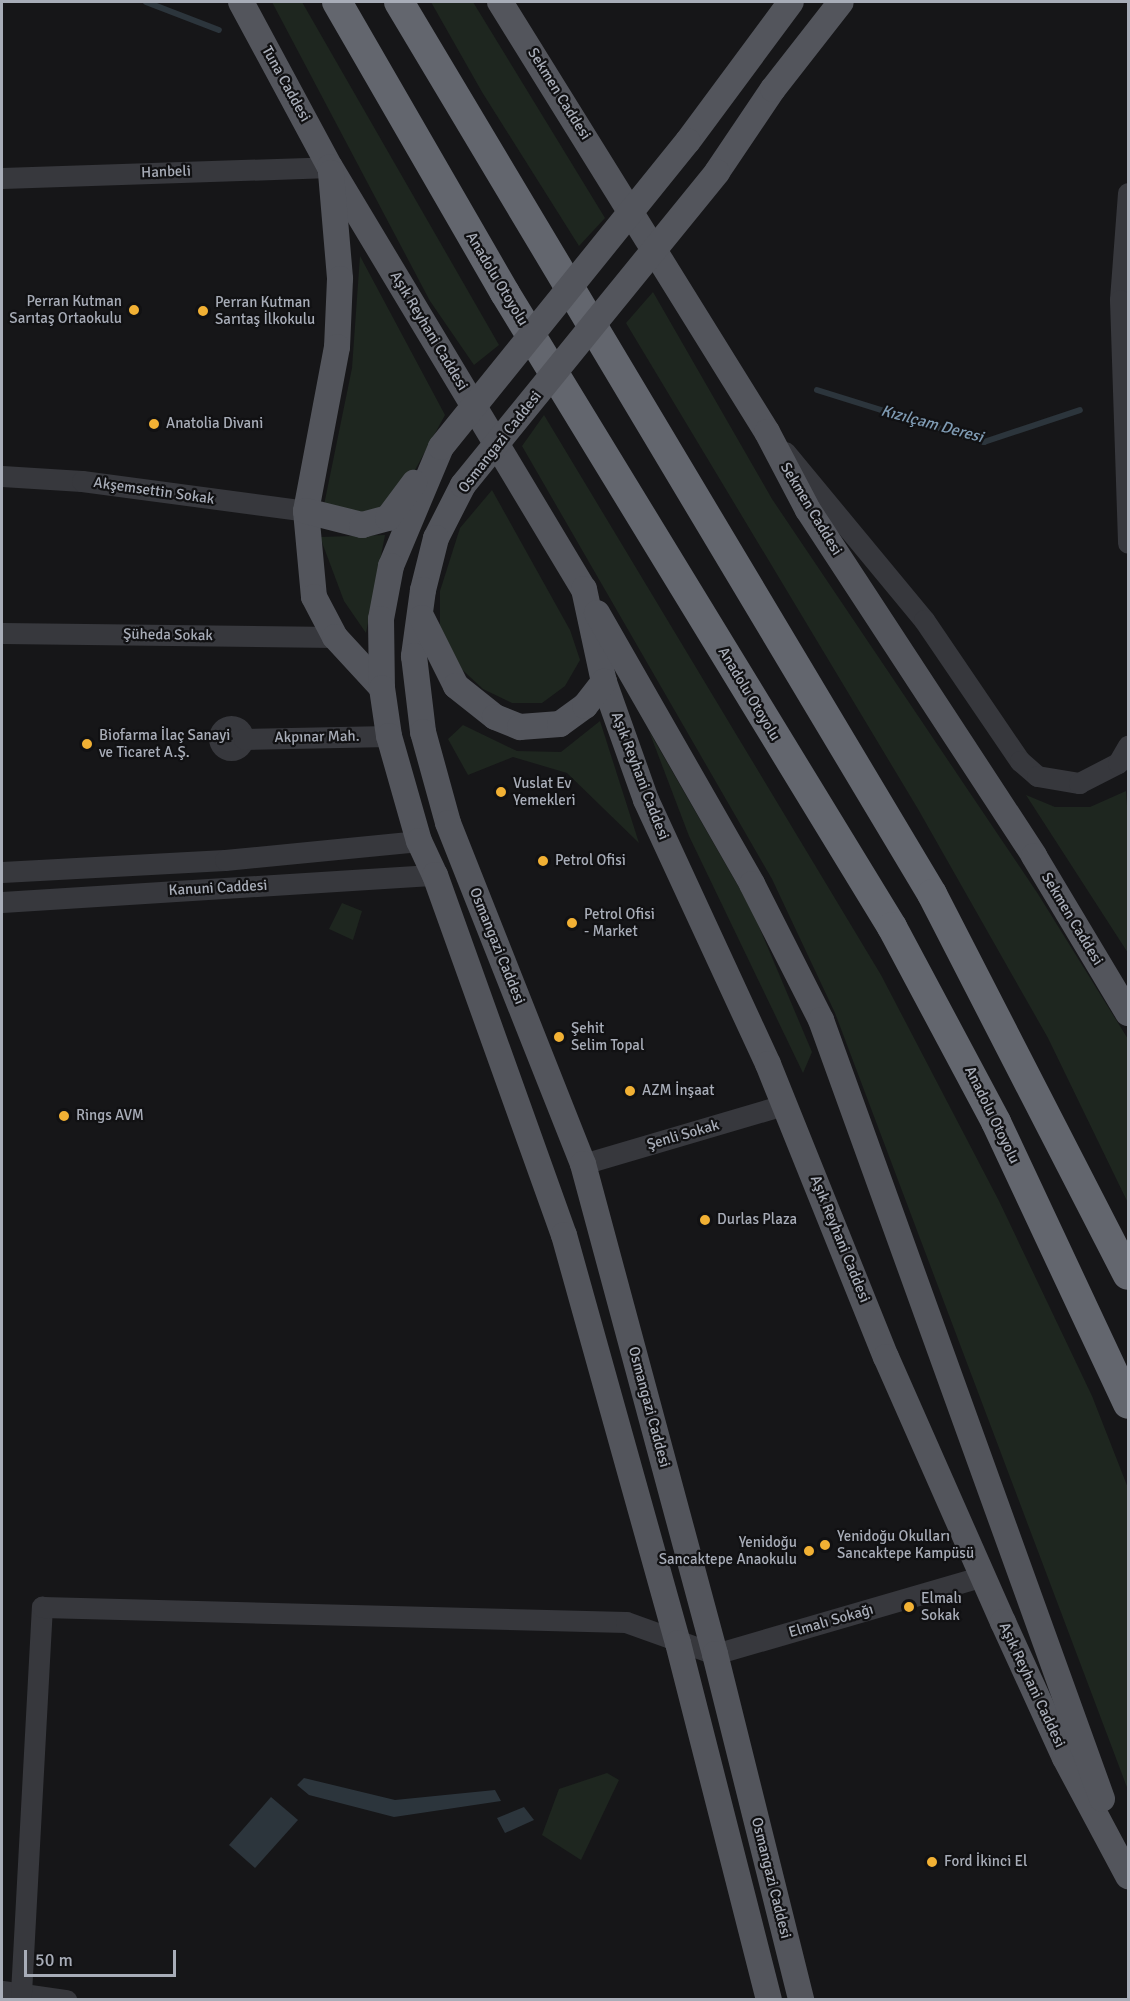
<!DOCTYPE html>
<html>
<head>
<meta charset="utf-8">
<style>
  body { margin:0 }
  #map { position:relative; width:1130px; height:2001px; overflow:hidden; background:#161618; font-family:Signika,sans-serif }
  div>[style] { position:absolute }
  .green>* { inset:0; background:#1e261f }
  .water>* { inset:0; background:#2c353c }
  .stream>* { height:6px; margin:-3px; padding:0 3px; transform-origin:3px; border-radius:3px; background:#2c353c }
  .minor>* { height:21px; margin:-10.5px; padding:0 10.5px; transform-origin:10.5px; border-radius:10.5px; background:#37383d }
  .minor>.ring { margin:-10.5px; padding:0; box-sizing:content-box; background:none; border:21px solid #37383d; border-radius:50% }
  .major>* { height:26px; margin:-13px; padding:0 13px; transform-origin:13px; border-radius:13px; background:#53555c }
  .highway>* { height:30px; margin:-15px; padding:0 15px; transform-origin:15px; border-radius:15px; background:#63666e }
  .major-bridge>* { height:26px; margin:-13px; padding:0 13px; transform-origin:13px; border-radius:13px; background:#53555c }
  .dots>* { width:16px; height:16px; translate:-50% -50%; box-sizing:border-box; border:3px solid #111113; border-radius:50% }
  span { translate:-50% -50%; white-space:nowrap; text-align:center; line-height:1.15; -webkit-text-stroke:4.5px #111113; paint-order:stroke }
  .street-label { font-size:15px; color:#a8adb8 }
  .poi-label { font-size:15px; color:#a8adb8 }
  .right { translate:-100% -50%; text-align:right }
  .left { translate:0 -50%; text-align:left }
  .water-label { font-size:16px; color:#7f9bb3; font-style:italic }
  .frame { position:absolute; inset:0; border:3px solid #a8adb8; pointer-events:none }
  .scale { position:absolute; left:24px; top:1950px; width:152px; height:27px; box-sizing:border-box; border:3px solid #a8adb8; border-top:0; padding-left:8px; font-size:18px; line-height:21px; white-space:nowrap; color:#a8adb8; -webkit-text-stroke:4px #111113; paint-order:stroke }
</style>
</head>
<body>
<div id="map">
  <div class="green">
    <div style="clip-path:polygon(272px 2px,302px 2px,499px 345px,474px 365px,430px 301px)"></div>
    <div style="clip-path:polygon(431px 2px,473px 2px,605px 218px,579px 246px,482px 92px)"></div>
    <div style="clip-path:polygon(360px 256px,445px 415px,397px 503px,365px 517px,324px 505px,352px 368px)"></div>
    <div style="clip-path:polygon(653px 292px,772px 499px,1038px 894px,1128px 1039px,1128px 1203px,1048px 1038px,918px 809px,626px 323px)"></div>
    <div style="clip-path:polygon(544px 415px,881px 975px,999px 1201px,1092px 1396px,1128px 1488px,1128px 1790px,835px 1013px,772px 879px,522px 446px)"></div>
    <div style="clip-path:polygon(492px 490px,570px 630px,580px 660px,565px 686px,542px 703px,512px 703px,483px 689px,455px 663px,440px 631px,440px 591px,460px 528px)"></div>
    <div style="clip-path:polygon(385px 535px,366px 633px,344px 601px,320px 537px)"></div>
    <div style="clip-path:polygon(600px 721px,639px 843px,567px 773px,513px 757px,468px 775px,448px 739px,463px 725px,517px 751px,561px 752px)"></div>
    <div style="clip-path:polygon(649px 731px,752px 910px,812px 1052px,803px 1073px,689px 836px)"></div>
    <div style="clip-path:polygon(1126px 791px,1128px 820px,1128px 953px,1026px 795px,1055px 807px,1090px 807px)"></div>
    <div style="clip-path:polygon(342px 903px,362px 911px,353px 940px,329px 929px)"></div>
    <div style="clip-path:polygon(607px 1773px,619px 1780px,581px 1860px,542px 1835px,559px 1789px)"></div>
  </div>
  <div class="water">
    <div style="clip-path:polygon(304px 1778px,395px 1800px,495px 1790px,501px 1801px,394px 1817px,309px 1795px,297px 1785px)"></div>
    <div style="clip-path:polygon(271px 1797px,298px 1820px,255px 1868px,229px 1845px)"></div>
    <div style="clip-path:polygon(524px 1807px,534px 1820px,505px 1833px,497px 1818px)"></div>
  </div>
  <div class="stream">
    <div style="left:146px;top:2px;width:78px;rotate:21deg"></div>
    <div style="left:817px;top:390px;width:175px;rotate:17.3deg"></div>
    <div style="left:984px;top:442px;width:101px;rotate:-18.4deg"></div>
  </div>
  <div class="minor">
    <div style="left:2px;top:178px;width:328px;rotate:-1.9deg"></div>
    <div style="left:1128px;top:193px;width:107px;rotate:94.3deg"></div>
    <div style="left:1120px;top:300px;width:243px;rotate:88.1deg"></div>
    <div style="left:785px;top:452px;width:218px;rotate:50.4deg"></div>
    <div style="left:924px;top:620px;width:171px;rotate:55.8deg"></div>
    <div style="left:1020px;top:761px;width:23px;rotate:41deg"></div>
    <div style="left:1037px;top:776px;width:43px;rotate:9.5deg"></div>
    <div style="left:1079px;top:783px;width:44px;rotate:-27.1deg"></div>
    <div style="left:1118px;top:763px;width:20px;rotate:-60deg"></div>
    <div style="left:2px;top:476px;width:80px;rotate:3.6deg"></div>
    <div style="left:82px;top:481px;width:226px;rotate:7.6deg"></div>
    <div style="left:2px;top:633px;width:333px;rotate:0.7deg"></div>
    <div class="ring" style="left:219px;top:726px;width:3px;height:3px"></div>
    <div style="left:244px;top:739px;width:145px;rotate:-1.2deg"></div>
    <div style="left:2px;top:872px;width:223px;rotate:-3.1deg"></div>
    <div style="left:225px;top:860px;width:195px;rotate:-5.6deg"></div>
    <div style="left:2px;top:902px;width:434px;rotate:-3.6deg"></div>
    <div style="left:583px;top:1164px;width:209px;rotate:-16.4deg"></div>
    <div style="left:2px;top:1991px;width:65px;rotate:8deg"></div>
    <div style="left:21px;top:1993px;width:387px;rotate:-86.9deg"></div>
    <div style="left:42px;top:1607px;width:584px;rotate:1.47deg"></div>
    <div style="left:626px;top:1622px;width:95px;rotate:19.8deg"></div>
    <div style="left:715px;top:1654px;width:279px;rotate:-16.2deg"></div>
  </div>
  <div class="major">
    <div style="left:241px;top:2px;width:187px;rotate:61.7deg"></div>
    <div style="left:330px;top:167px;width:493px;rotate:59deg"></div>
    <div style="left:584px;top:589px;width:95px;rotate:77.9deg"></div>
    <div style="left:604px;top:682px;width:125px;rotate:70.4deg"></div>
    <div style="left:646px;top:800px;width:291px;rotate:65.2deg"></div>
    <div style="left:768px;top:1064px;width:316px;rotate:68.1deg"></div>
    <div style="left:886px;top:1357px;width:290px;rotate:66.2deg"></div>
    <div style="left:1003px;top:1622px;width:149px;rotate:65.5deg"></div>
    <div style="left:1065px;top:1758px;width:134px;rotate:61.9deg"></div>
    <div style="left:500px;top:2px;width:506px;rotate:58.16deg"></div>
    <div style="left:767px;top:432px;width:88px;rotate:62.3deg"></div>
    <div style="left:808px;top:510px;width:413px;rotate:56.8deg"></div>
    <div style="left:1034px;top:856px;width:183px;rotate:59.1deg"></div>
    <div style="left:688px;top:141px;width:173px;rotate:-53.5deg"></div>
    <div style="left:717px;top:172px;width:100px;rotate:-56deg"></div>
    <div style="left:773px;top:89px;width:110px;rotate:-52deg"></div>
    <div style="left:331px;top:173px;width:106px;rotate:85.1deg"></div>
    <div style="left:340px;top:279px;width:68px;rotate:92.5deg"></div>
    <div style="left:337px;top:347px;width:167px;rotate:100.7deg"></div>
    <div style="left:306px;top:511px;width:86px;rotate:84.7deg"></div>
    <div style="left:314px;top:597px;width:45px;rotate:62.3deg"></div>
    <div style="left:335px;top:637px;width:69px;rotate:47.3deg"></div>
    <div style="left:441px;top:447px;width:129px;rotate:112.8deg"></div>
    <div style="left:391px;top:566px;width:54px;rotate:100.7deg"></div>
    <div style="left:381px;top:619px;width:69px;rotate:89.2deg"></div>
    <div style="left:382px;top:688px;width:49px;rotate:81.7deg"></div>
    <div style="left:389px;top:736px;width:109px;rotate:74.1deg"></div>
    <div style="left:419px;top:841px;width:38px;rotate:65deg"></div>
    <div style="left:435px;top:875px;width:382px;rotate:70.3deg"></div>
    <div style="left:564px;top:1235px;width:424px;rotate:74.4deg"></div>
    <div style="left:678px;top:1643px;width:368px;rotate:75.7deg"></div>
    <div style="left:463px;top:485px;width:59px;rotate:117deg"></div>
    <div style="left:436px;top:538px;width:54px;rotate:104deg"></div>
    <div style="left:423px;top:590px;width:67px;rotate:97.8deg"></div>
    <div style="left:414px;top:656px;width:77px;rotate:83.2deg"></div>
    <div style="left:423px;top:732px;width:94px;rotate:74.6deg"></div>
    <div style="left:448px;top:823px;width:367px;rotate:68.4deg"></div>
    <div style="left:583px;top:1164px;width:507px;rotate:74.92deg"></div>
    <div style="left:715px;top:1654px;width:357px;rotate:76deg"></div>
    <div style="left:306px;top:511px;width:58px;rotate:14deg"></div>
    <div style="left:362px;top:525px;width:27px;rotate:-15deg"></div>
    <div style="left:388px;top:518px;width:44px;rotate:-53.4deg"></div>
    <div style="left:597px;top:613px;width:312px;rotate:60.2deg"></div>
    <div style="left:752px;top:884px;width:153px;rotate:63.1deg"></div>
    <div style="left:821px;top:1020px;width:828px;rotate:70.16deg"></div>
    <div style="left:422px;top:618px;width:76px;rotate:63.4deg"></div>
    <div style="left:456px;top:686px;width:50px;rotate:38.5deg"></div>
    <div style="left:495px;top:717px;width:27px;rotate:22deg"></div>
    <div style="left:520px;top:727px;width:40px;rotate:-4.3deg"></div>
    <div style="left:560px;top:724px;width:31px;rotate:-36deg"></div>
    <div style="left:585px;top:706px;width:31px;rotate:-52deg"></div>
  </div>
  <div class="highway">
    <div style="left:337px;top:2px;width:336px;rotate:60deg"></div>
    <div style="left:505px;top:293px;width:743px;rotate:58.6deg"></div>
    <div style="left:892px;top:927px;width:221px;rotate:61.9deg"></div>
    <div style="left:996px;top:1122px;width:311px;rotate:64.9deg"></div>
    <div style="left:399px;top:2px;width:1039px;rotate:59.14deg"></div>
    <div style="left:932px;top:894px;width:428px;rotate:62.8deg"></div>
  </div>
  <div class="major-bridge">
    <div style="left:441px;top:447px;width:393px;rotate:-51.1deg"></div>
    <div style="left:463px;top:485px;width:403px;rotate:-50.9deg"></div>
  </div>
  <div class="dots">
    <div style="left:134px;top:310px;background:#f2b134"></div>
    <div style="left:203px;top:311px;background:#f2b134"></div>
    <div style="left:154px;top:424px;background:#f2b134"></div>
    <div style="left:87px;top:744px;background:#f2b134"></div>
    <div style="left:501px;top:792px;background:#f2b134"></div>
    <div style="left:543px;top:861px;background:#f2b134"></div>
    <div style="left:572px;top:923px;background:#f2b134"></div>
    <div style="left:559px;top:1037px;background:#f2b134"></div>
    <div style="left:630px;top:1091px;background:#f2b134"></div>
    <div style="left:64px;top:1116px;background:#f2b134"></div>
    <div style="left:705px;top:1220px;background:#f2b134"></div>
    <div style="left:825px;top:1545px;background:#f2b134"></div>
    <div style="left:809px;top:1551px;background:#f2b134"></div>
    <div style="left:909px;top:1607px;background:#f2b134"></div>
    <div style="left:932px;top:1862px;background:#f2b134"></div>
  </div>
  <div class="street-label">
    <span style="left:286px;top:84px;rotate:61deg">Tuna Caddesi</span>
    <span style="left:559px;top:94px;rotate:58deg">Sekmen Caddesi</span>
    <span style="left:166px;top:172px;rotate:-2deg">Hanbeli</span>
    <span style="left:497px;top:279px;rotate:59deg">Anadolu Otoyolu</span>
    <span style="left:429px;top:331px;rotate:59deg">Aşık Reyhani Caddesi</span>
    <span style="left:500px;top:442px;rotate:-52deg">Osmangazi Caddesi</span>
    <span style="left:154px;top:491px;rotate:8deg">Akşemsettin Sokak</span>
    <span style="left:811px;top:509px;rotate:59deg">Sekmen Caddesi</span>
    <span style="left:168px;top:635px;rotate:1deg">Şüheda Sokak</span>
    <span style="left:749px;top:694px;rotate:59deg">Anadolu Otoyolu</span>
    <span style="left:317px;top:737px;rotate:-1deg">Akpınar Mah.</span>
    <span style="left:640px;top:776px;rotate:69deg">Aşık Reyhani Caddesi</span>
    <span style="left:218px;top:888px;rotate:-3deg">Kanuni Caddesi</span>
    <span style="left:1072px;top:919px;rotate:59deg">Sekmen Caddesi</span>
    <span style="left:497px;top:946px;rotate:68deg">Osmangazi Caddesi</span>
    <span style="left:992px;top:1115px;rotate:64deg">Anadolu Otoyolu</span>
    <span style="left:683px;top:1135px;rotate:-16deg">Şenli Sokak</span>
    <span style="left:840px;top:1239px;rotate:68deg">Aşık Reyhani Caddesi</span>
    <span style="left:649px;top:1407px;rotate:75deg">Osmangazi Caddesi</span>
    <span style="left:831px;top:1621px;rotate:-16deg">Elmalı Sokağı</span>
    <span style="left:1032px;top:1685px;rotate:65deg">Aşık Reyhani Caddesi</span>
    <span style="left:771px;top:1878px;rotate:76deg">Osmangazi Caddesi</span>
  </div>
  <div class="poi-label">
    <span class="right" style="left:122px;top:310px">Perran Kutman<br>Sarıtaş Ortaokulu</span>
    <span class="left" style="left:215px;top:311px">Perran Kutman<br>Sarıtaş İlkokulu</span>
    <span class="left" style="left:166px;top:424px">Anatolia Divani</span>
    <span class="left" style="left:99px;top:744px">Biofarma İlaç Sanayi<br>ve Ticaret A.Ş.</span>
    <span class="left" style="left:513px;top:792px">Vuslat Ev<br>Yemekleri</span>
    <span class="left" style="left:555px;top:861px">Petrol Ofisi</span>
    <span class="left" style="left:584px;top:923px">Petrol Ofisi<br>- Market</span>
    <span class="left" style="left:571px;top:1037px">Şehit<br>Selim Topal</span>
    <span class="left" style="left:642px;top:1091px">AZM İnşaat</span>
    <span class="left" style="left:76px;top:1116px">Rings AVM</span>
    <span class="left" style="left:717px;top:1220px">Durlas Plaza</span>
    <span class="left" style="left:837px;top:1545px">Yenidoğu Okulları<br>Sancaktepe Kampüsü</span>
    <span class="right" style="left:797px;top:1551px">Yenidoğu<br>Sancaktepe Anaokulu</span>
    <span class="left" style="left:921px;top:1607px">Elmalı<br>Sokak</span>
    <span class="left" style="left:944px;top:1862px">Ford İkinci El</span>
  </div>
  <div class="water-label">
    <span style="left:932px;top:424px;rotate:15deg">Kızılçam Deresi</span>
  </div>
  <div class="frame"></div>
  <div class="scale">50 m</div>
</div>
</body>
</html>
